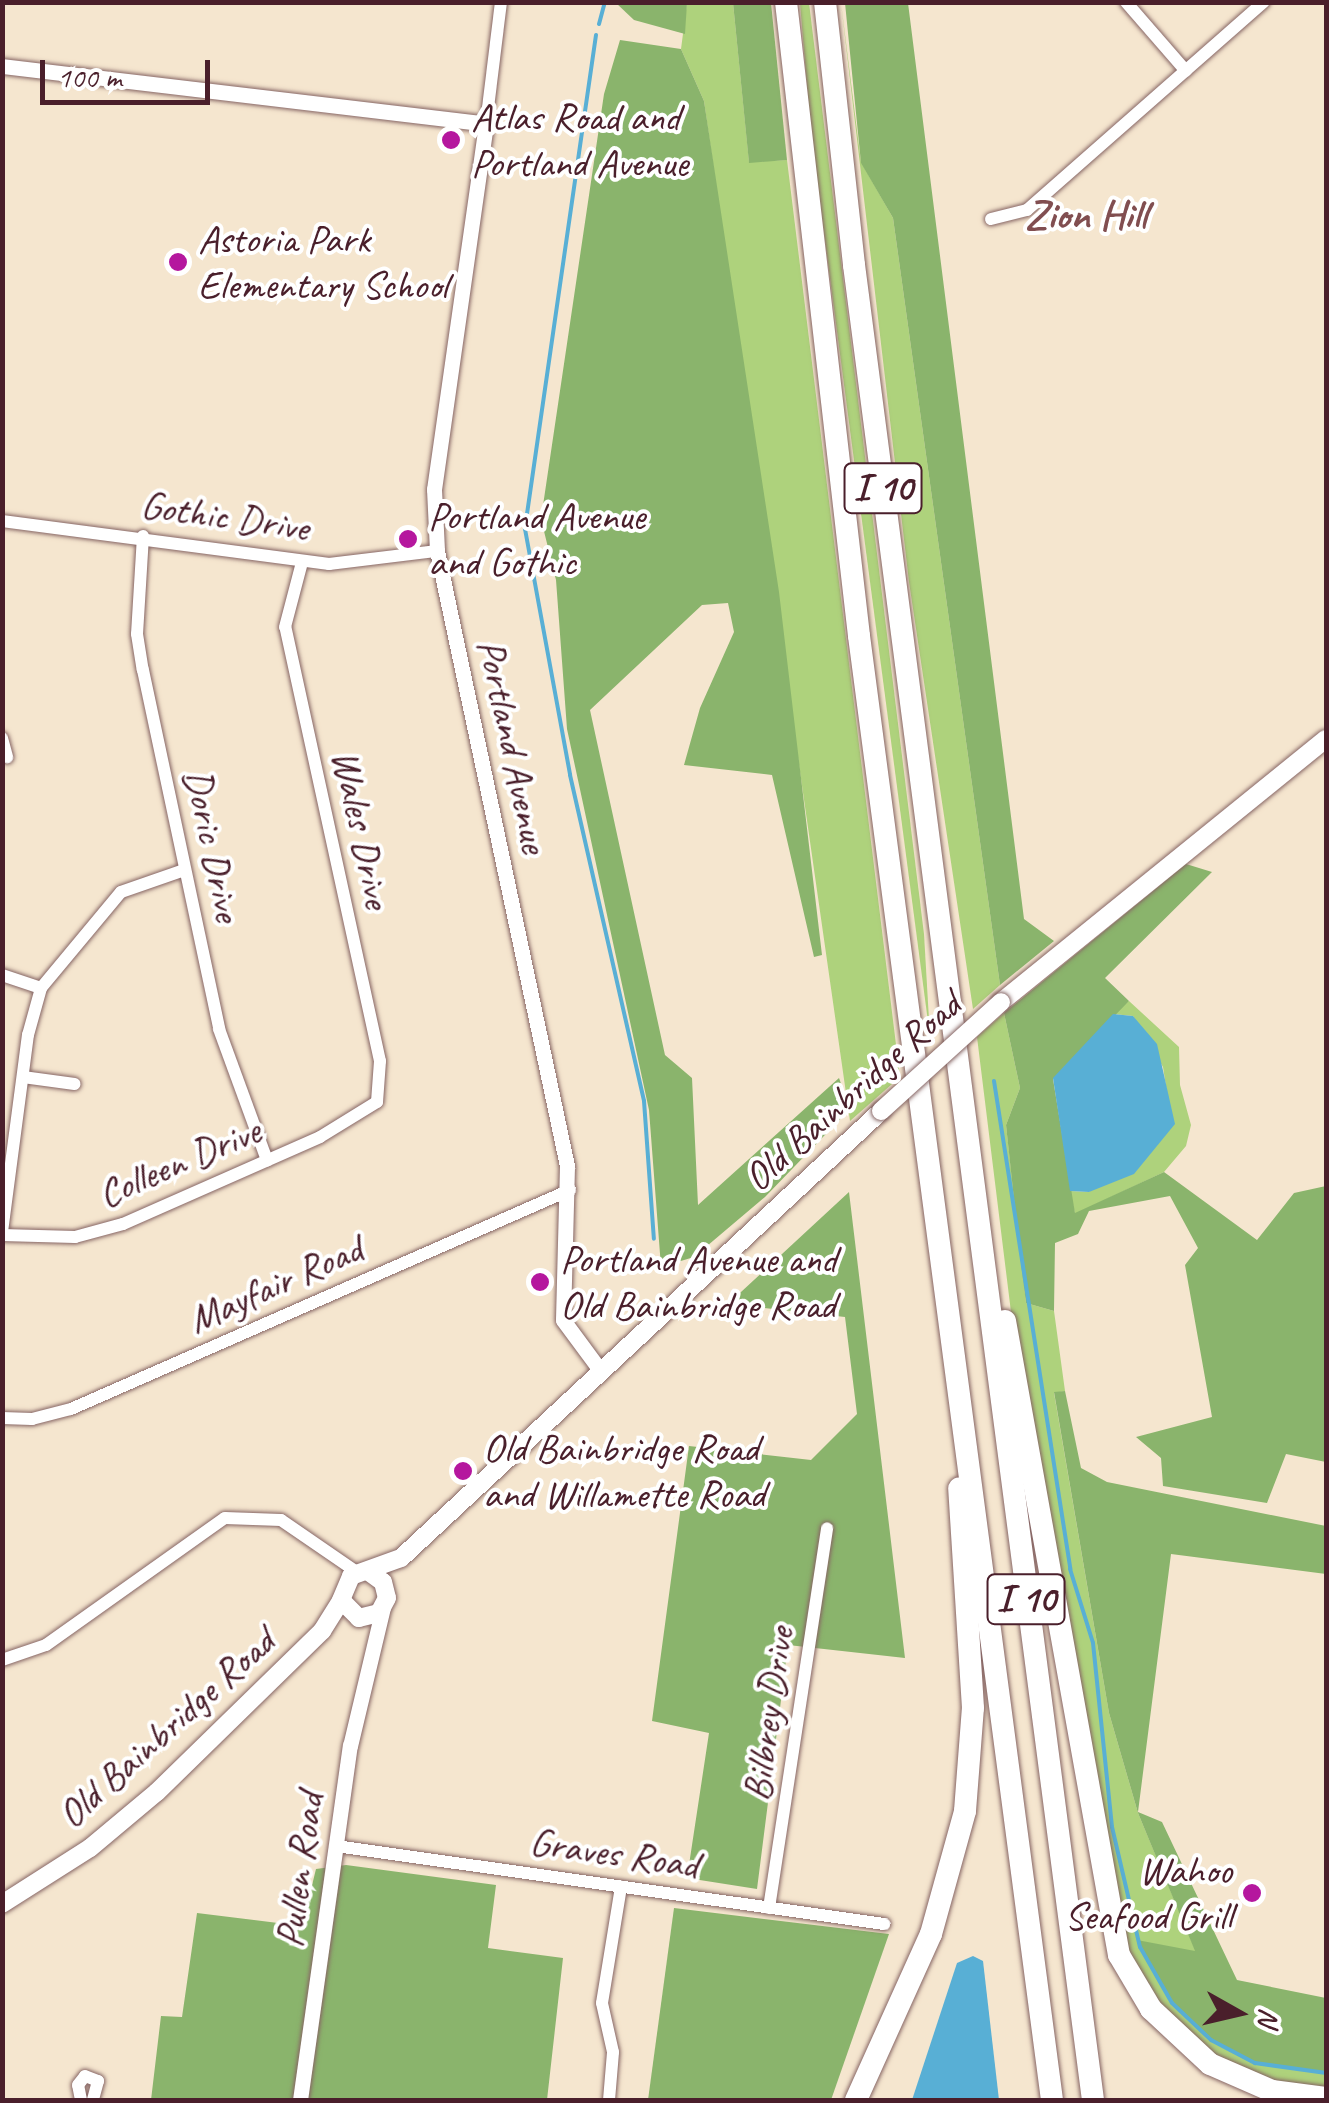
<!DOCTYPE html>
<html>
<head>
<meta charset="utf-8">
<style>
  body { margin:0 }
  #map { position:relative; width:1329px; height:2103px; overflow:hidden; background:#f5e6cf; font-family:Caveat,sans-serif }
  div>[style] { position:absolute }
  .green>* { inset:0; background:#aed27c }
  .forest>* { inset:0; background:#8ab46c }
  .water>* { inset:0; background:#58afd5 }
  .stream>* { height:4px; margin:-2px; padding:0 2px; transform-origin:2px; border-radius:2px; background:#58afd5 }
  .roads { filter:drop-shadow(0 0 2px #866564) drop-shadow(0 0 2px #866564) }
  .minor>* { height:12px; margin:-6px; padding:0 6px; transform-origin:6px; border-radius:6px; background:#fff }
  .tertiary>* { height:15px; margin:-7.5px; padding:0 7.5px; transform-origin:7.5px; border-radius:7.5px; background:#fff }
  .secondary>* { height:18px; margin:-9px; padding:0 9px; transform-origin:9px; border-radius:9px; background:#fff }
  .motorway>* { height:22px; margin:-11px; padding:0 11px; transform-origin:11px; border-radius:11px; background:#fff }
  .bridges { filter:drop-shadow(0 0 2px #866564) drop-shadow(0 0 2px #866564) }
  .secondary-bridge>* { height:18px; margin:-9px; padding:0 9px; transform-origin:9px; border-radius:9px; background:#fff }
  .dots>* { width:28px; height:28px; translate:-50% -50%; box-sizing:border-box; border:5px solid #fff; border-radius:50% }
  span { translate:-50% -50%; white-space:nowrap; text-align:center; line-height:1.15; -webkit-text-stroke:8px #fff; paint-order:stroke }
  .shield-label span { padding:2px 8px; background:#fff; border:2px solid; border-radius:8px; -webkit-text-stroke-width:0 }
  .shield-label { font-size:38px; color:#4a1f2b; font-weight:700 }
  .poi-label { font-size:40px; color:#4a1f2b }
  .left { translate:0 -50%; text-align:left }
  .right { translate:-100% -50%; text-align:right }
  .street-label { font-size:40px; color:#4a1f2b }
  .neighbourhood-label { font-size:42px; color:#814e50; font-weight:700 }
  .frame { position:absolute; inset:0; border:5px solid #4a1f2b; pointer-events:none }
  .north { position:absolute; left:1189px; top:1963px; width:100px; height:100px; -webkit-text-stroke:8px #fff; paint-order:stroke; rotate:98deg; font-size:28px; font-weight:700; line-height:40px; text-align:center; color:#4a1f2b }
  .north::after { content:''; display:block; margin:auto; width:35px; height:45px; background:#4a1f2b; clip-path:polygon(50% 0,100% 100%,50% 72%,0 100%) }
  .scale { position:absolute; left:40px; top:60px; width:170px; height:45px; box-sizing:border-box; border:5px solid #4a1f2b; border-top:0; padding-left:12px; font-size:30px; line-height:35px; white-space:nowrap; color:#4a1f2b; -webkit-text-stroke:8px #fff; paint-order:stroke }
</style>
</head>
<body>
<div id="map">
  <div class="green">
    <div style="clip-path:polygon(687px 3px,733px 3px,749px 162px,787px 160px,900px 1077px,850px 1121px,704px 101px,681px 49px)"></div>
    <div style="clip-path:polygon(800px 3px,809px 3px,924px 934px,930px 1037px,811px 134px)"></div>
    <div style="clip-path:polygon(841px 3px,861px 162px,893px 218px,1000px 985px,973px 1009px,909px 582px)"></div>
    <div style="clip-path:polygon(1129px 1001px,1179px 1047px,1180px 1085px,1191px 1125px,1186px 1146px,1164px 1172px,1075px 1214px,1070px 1191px,1089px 1192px,1167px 1093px,1163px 1067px,1133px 1016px,1113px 1014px)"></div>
    <div style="clip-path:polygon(1004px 1013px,1020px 1088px,1006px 1125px,1026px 1303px,1054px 1311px,1065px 1391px,1054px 1393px,1109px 1713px,1138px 1813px,1196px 1952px,1138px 1941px,1255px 2063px,1326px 2073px,1326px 2093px,1291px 2091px,1188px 2042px,1129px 1965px,1022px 1401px,977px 1037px)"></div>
  </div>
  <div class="forest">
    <div style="clip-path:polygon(616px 3px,687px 3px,685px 34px,634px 20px)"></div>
    <div style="clip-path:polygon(733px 3px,771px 3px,787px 160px,749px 163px)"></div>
    <div style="clip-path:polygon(845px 3px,908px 3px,1024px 919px,1054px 941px,1000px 985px,893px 218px,861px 163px)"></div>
    <div style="clip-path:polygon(620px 40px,681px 49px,704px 101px,779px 592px,822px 955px,814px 957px,772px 775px,684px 765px,700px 708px,734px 632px,728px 603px,702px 605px,590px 710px,665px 1055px,692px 1078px,698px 1205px,839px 1078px,850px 1109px,765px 1197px,694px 1257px,661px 1267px,649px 1110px,567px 729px,556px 580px,541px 519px,604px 94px)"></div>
    <div style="clip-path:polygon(1186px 864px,1212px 872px,1105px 978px,1129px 1001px,1053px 1079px,1075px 1213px,1164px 1172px,1257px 1240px,1294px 1193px,1326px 1186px,1326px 1462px,1286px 1454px,1267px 1503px,1163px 1486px,1161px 1458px,1136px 1437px,1212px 1417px,1185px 1265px,1198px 1248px,1170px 1196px,1089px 1211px,1078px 1234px,1055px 1243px,1054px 1311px,1026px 1303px,1020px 1255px,1006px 1125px,1020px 1088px,1004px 1013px)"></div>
    <div style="clip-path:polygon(849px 1192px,905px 1658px,788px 1645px,757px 1889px,687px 1878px,709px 1733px,652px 1721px,689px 1446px,811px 1460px,857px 1414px,845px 1317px,728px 1304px)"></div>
    <div style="clip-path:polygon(1065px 1391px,1081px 1468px,1107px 1482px,1326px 1526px,1326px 1574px,1171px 1554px,1138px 1812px,1162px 1822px,1237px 1980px,1326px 1998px,1326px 2073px,1255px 2063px,1211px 2040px,1172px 2003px,1137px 1940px,1195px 1951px,1138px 1813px,1109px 1713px,1054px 1392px)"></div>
    <div style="clip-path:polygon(346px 1865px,496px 1885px,488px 1948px,563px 1958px,547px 2100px,151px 2100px,161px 2016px,182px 2017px,197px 1913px,302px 1926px,316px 1869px)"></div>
    <div style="clip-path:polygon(674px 1908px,889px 1934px,831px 2100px,648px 2100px)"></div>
  </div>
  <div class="water">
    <div style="clip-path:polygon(1113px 1014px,1133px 1016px,1157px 1044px,1175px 1124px,1134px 1174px,1089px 1192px,1070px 1191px,1053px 1078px)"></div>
    <div style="clip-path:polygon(973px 1956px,983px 1961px,999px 2100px,912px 2100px,957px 1963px)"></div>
  </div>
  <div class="stream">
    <div style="left:599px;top:24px;width:23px;rotate:-75deg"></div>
    <div style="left:596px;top:35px;width:499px;rotate:98.2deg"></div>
    <div style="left:525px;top:529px;width:250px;rotate:79.6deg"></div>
    <div style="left:570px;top:775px;width:334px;rotate:77.2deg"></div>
    <div style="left:644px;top:1101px;width:138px;rotate:85.9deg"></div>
    <div style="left:994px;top:1081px;width:494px;rotate:81.1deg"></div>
    <div style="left:1070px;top:1569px;width:77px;rotate:72.7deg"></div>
    <div style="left:1093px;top:1643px;width:185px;rotate:84.1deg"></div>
    <div style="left:1112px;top:1827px;width:123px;rotate:76.9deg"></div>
    <div style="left:1140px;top:1947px;width:64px;rotate:60.3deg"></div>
    <div style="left:1172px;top:2003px;width:54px;rotate:43.5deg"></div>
    <div style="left:1211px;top:2040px;width:50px;rotate:27.6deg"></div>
    <div style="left:1255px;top:2063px;width:72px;rotate:8deg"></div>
  </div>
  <div class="roads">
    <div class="minor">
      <div style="left:1126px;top:2px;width:91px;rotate:49deg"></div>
      <div style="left:486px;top:124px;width:123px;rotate:-83deg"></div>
      <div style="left:991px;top:219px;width:37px;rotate:-14deg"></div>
      <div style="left:1027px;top:210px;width:315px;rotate:-41.3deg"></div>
      <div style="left:2px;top:521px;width:330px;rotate:7.5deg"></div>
      <div style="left:329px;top:564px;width:109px;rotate:-6.9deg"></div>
      <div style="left:143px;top:536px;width:98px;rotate:93.5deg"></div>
      <div style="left:137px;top:634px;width:36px;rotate:81deg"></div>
      <div style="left:143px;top:670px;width:367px;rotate:78deg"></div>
      <div style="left:219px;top:1029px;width:140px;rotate:69.9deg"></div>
      <div style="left:2px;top:738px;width:20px;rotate:75deg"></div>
      <div style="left:2px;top:975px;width:41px;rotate:18.4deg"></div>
      <div style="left:23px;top:1077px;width:52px;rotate:7.7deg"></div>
      <div style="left:2px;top:1232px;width:199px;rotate:-82.5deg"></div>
      <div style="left:28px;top:1035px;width:49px;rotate:-74.5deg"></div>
      <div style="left:41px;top:988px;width:125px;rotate:-50.2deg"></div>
      <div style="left:121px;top:892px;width:67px;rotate:-19.2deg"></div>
      <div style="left:2px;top:1235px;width:73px;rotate:1.6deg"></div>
      <div style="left:75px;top:1237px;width:50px;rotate:-15.2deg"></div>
      <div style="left:123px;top:1224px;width:215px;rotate:-23.8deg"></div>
      <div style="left:320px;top:1137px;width:67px;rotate:-31.6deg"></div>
      <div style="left:377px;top:1102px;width:41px;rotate:-85.8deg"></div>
      <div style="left:380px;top:1061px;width:444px;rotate:-102.3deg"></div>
      <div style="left:285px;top:627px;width:67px;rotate:-75.3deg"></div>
      <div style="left:2px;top:1418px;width:30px;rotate:2deg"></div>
      <div style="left:32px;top:1419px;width:40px;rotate:-14.4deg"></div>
      <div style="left:71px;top:1409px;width:545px;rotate:-23.7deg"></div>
      <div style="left:2px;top:1660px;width:46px;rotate:-18.8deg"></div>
      <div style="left:46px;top:1645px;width:219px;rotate:-35.4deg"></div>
      <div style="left:225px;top:1518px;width:56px;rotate:2deg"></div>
      <div style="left:281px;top:1520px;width:93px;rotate:34.5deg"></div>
      <div style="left:336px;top:1846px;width:554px;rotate:8.1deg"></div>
      <div style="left:769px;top:1908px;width:384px;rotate:-81.3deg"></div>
      <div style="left:81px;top:2100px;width:15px;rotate:-101deg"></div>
      <div style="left:78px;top:2085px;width:11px;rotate:-52deg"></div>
      <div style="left:85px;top:2076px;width:14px;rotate:21deg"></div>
      <div style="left:98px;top:2081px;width:20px;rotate:105deg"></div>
      <div style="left:609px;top:2100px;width:48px;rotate:-85.2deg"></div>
      <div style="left:613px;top:2052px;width:50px;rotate:-102.7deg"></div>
      <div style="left:602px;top:2003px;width:118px;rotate:-80.7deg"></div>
    </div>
    <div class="tertiary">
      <div style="left:2px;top:66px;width:487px;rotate:6.8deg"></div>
      <div style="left:486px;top:124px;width:369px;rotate:98.1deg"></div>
      <div style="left:434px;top:489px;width:62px;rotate:87.2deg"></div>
      <div style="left:437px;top:551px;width:629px;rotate:78.06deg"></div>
      <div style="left:567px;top:1166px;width:154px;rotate:91.5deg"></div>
      <div style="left:563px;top:1320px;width:62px;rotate:53.5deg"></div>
      <div style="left:300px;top:2100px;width:358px;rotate:-82deg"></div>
      <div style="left:350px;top:1746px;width:142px;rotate:-76.6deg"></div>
    </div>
    <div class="secondary">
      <div style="left:1001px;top:1002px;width:418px;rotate:-39deg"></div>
      <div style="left:369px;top:1572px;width:17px;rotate:36deg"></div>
      <div style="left:383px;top:1582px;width:16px;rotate:76deg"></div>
      <div style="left:387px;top:1598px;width:17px;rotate:118deg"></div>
      <div style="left:379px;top:1613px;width:21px;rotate:166deg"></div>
      <div style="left:359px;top:1618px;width:25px;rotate:-135deg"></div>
      <div style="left:341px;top:1600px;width:26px;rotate:-67deg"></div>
      <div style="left:351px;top:1576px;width:53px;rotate:-19.8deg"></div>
      <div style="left:401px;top:1558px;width:656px;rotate:-42.96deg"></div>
      <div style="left:2px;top:1904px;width:104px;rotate:-32.5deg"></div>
      <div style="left:90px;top:1848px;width:87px;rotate:-39.9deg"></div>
      <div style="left:157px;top:1792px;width:231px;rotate:-44.3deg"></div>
      <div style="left:322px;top:1631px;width:36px;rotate:-58deg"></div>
    </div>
    <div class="motorway">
      <div style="left:786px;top:2px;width:638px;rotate:83.43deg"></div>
      <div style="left:859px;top:636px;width:1477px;rotate:82.49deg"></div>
      <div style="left:825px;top:2px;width:265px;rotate:83.7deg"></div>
      <div style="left:854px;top:265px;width:1850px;rotate:82.58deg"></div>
      <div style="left:1005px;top:1321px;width:644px;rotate:79.81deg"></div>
      <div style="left:1119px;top:1955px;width:63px;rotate:59.3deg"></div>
      <div style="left:1151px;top:2009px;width:81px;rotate:43deg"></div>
      <div style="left:1210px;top:2064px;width:68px;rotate:23.5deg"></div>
      <div style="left:1272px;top:2091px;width:54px;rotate:7.4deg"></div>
      <div style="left:856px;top:2100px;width:182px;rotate:-65.7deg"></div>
      <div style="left:931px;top:1934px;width:128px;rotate:-74.5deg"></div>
      <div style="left:965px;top:1811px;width:103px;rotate:-85.6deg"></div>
      <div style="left:973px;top:1708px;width:220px;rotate:-93.6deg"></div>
    </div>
  </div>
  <div class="bridges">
    <div class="secondary-bridge">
      <div style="left:881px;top:1111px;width:162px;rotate:-42.2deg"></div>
    </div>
  </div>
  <div class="dots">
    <div style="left:451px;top:140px;background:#b5179e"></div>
    <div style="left:178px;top:262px;background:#b5179e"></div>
    <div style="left:408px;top:539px;background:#b5179e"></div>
    <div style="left:540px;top:1282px;background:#b5179e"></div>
    <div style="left:463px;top:1471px;background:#b5179e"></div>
    <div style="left:1252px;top:1893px;background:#b5179e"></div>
  </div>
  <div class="shield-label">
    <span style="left:883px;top:488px">I 10</span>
    <span style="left:1026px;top:1599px">I 10</span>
  </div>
  <div class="poi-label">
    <span class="left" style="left:471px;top:140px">Atlas Road and<br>Portland Avenue</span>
    <span class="left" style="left:198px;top:262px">Astoria Park<br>Elementary School</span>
    <span class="left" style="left:428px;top:539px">Portland Avenue<br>and Gothic</span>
    <span class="left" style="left:560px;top:1282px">Portland Avenue and<br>Old Bainbridge Road</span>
    <span class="left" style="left:483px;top:1471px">Old Bainbridge Road<br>and Willamette Road</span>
    <span class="right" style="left:1232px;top:1893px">Wahoo<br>Seafood Grill</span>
  </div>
  <div class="street-label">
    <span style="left:225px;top:516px;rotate:8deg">Gothic Drive</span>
    <span style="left:513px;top:746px;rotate:78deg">Portland Avenue</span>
    <span style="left:362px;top:829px;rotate:78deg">Wales Drive</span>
    <span style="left:213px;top:845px;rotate:78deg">Doric Drive</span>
    <span style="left:852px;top:1091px;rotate:-42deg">Old Bainbridge Road</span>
    <span style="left:179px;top:1162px;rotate:-23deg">Colleen Drive</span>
    <span style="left:275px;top:1284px;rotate:-24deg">Mayfair Road</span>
    <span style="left:768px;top:1714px;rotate:-82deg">Bilbrey Drive</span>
    <span style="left:166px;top:1728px;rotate:-42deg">Old Bainbridge Road</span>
    <span style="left:614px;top:1853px;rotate:8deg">Graves Road</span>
    <span style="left:299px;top:1870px;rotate:-82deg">Pullen Road</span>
  </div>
  <div class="neighbourhood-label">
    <span style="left:1086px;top:215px">Zion Hill</span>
  </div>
  <div class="frame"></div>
  <div class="north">N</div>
  <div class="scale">100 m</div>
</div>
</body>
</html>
